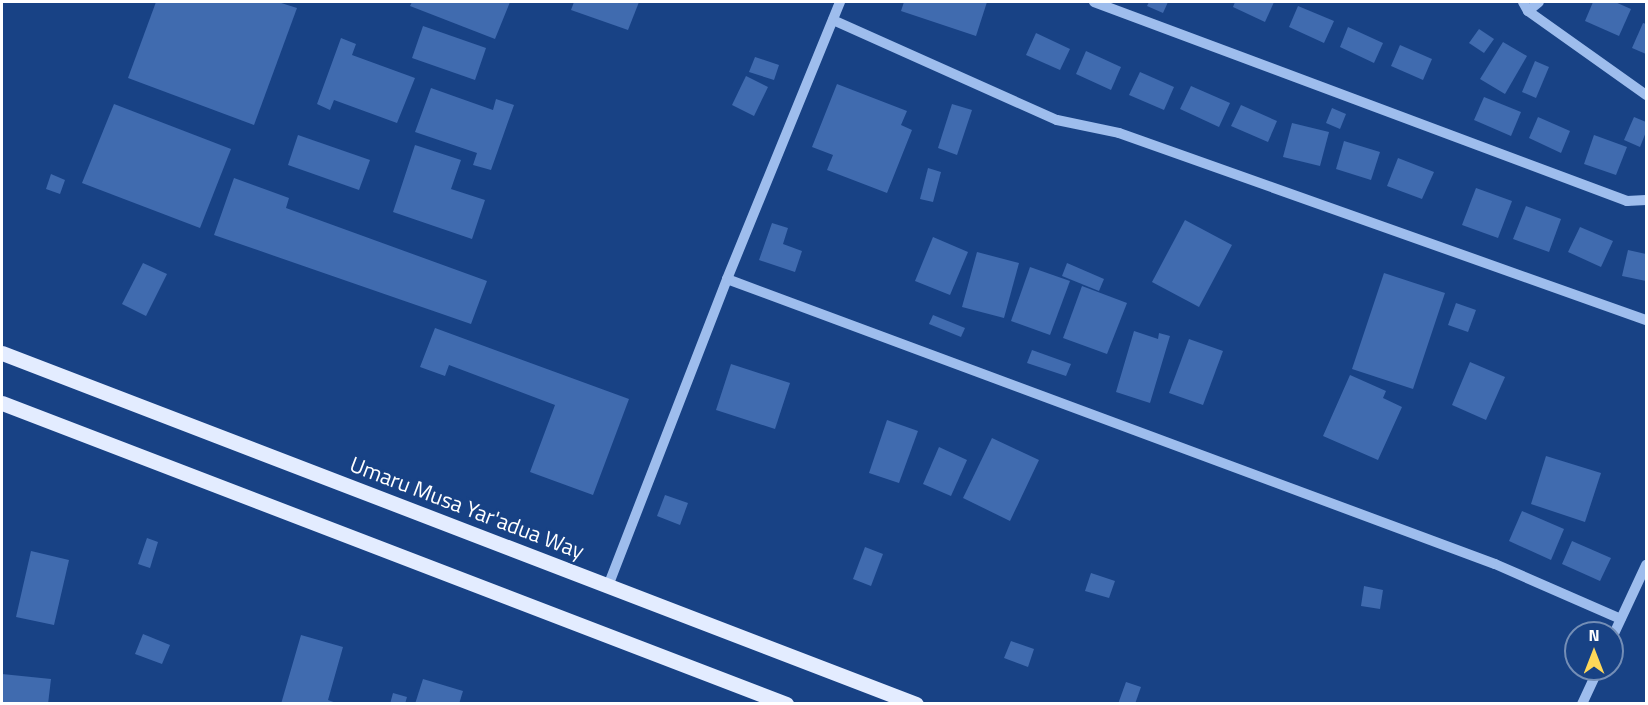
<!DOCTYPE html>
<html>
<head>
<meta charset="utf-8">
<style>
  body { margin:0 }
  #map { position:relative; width:1648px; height:705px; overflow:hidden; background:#184285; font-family:"Titillium Web",sans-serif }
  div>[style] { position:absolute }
  .building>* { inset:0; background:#406baf }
  .minor>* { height:10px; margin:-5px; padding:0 5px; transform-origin:5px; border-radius:5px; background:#9ebded }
  .major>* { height:15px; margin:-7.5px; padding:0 7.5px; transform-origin:7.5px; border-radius:7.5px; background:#e3ecff }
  span { translate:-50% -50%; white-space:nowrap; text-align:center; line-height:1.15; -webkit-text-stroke:5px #184285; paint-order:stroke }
  .street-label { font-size:22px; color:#fff }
  .frame { position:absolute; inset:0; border:3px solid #fff; pointer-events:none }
  .north { position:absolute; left:1564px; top:621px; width:60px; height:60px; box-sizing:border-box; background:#184285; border:2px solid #748eb6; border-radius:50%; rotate:0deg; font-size:16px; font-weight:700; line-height:24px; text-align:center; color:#fff }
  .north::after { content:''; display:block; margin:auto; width:21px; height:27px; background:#ffd859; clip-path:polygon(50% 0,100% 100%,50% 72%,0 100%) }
</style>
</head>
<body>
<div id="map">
  <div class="building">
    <div style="clip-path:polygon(156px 2px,278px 2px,297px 8px,254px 125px,128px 78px)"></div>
    <div style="clip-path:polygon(412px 2px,510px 2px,495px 39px,410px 6px)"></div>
    <div style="clip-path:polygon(574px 2px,639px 2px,628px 30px,571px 10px)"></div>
    <div style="clip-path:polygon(904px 2px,987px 2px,976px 36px,901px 11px)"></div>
    <div style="clip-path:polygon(1149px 2px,1168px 2px,1163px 13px,1147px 6px)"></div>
    <div style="clip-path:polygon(1235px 2px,1274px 2px,1265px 22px,1233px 7px)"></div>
    <div style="clip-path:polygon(1593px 2px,1615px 2px,1631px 9px,1619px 36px,1585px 21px)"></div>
    <div style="clip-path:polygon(1298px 6px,1334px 21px,1324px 43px,1289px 27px)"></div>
    <div style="clip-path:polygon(1643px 23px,1646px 24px,1646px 54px,1632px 48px)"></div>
    <div style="clip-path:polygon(423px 26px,486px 48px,475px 80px,412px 58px)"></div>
    <div style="clip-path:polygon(1348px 27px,1383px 43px,1374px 63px,1340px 47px)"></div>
    <div style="clip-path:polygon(1479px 29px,1494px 39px,1484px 53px,1469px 43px)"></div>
    <div style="clip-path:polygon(1036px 33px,1070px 49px,1060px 70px,1026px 55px)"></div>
    <div style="clip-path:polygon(341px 38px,356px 44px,352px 55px,415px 78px,397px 123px,334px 100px,330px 110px,317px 104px)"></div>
    <div style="clip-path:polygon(1503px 42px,1527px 56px,1505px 94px,1480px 79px)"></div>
    <div style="clip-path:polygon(1400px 45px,1432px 59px,1423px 80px,1391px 66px)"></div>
    <div style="clip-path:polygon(1086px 51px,1121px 67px,1111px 90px,1076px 74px)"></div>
    <div style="clip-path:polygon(755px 57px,779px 65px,774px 80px,749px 72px)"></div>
    <div style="clip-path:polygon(1535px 61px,1549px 67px,1536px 98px,1522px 92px)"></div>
    <div style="clip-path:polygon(1140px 72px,1174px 87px,1164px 110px,1129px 95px)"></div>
    <div style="clip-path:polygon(746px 76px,768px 87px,754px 116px,732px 105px)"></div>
    <div style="clip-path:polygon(837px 84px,907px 111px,901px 125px,912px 130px,887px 193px,827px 170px,833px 155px,812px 147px)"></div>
    <div style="clip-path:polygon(1191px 86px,1230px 103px,1219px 127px,1180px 109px)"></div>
    <div style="clip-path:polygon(431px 88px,493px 110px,496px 99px,514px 105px,491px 170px,473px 165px,477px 153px,415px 132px)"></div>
    <div style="clip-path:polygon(1484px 97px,1521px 112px,1511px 136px,1474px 120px)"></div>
    <div style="clip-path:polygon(114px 104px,231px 149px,200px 228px,82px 183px)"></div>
    <div style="clip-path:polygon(952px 104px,972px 110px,957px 155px,938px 148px)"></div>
    <div style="clip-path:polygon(1241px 105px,1277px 121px,1268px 142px,1231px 126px)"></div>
    <div style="clip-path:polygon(1332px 108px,1346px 114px,1340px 129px,1326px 123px)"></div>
    <div style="clip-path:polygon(1538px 117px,1570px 131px,1561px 153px,1529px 138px)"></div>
    <div style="clip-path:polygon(1634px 117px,1646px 122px,1646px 132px,1640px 147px,1624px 140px)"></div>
    <div style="clip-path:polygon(1292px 123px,1329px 132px,1320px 166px,1283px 157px)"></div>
    <div style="clip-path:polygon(298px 135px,370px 160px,359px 190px,288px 165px)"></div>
    <div style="clip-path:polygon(1594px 135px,1627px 147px,1616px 175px,1584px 164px)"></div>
    <div style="clip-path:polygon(1344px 141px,1380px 152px,1371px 180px,1336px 169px)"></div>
    <div style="clip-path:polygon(415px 145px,461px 160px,451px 189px,485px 200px,472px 239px,393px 212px)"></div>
    <div style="clip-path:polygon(1398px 158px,1434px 172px,1422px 199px,1387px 186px)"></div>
    <div style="clip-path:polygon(928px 168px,941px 172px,933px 202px,920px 199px)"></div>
    <div style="clip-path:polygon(51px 174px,65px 180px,60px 194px,46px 189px)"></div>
    <div style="clip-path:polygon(234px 178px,289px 198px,286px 208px,487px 281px,471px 324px,214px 235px)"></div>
    <div style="clip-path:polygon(1476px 188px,1512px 201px,1498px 238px,1462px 225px)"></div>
    <div style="clip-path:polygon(1526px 206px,1561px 219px,1549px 252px,1513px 239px)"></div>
    <div style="clip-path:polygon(1185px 220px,1232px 245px,1199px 307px,1152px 282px)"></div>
    <div style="clip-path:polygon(772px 223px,788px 228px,783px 244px,802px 251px,795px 272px,759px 260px)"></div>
    <div style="clip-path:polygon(1580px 227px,1613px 241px,1601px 267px,1568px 252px)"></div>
    <div style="clip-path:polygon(933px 237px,968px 252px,950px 295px,915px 281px)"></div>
    <div style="clip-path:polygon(1628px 250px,1646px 254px,1646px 281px,1622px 276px)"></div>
    <div style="clip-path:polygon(977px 252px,1019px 263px,1004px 318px,962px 307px)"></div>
    <div style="clip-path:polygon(143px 263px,167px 274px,146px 316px,122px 304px)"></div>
    <div style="clip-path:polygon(1067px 263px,1104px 279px,1099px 291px,1062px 276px)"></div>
    <div style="clip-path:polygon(1030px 267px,1070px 281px,1050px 335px,1011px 321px)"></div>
    <div style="clip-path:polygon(1384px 273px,1445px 293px,1413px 389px,1352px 369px)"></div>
    <div style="clip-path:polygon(1082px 286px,1127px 303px,1107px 354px,1063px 338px)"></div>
    <div style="clip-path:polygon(1456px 303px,1476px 310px,1468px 332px,1448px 325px)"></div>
    <div style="clip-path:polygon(933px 315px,965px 328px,961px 337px,929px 324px)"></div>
    <div style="clip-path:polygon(435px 328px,629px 399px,593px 495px,530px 472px,555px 405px,449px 365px,445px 376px,420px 367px)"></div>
    <div style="clip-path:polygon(1134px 331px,1158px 339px,1159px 333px,1170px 336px,1150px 403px,1116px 392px)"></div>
    <div style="clip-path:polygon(1189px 339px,1223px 351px,1203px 405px,1169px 393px)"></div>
    <div style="clip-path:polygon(1032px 350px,1071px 364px,1066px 376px,1027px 363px)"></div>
    <div style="clip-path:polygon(1470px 362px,1505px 377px,1486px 420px,1452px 405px)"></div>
    <div style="clip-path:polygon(731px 364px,790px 383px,775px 429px,716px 410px)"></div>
    <div style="clip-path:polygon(1350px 375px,1386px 391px,1383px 398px,1402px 407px,1378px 460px,1323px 436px)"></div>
    <div style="clip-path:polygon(887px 420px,918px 431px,899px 483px,869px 473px)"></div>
    <div style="clip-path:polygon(992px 438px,1039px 460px,1010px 521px,963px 498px)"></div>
    <div style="clip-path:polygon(939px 447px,967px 460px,951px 496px,923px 484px)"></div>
    <div style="clip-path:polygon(1546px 456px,1601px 473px,1585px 522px,1531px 504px)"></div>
    <div style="clip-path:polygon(665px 495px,688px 503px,680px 525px,657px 516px)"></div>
    <div style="clip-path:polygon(1522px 511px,1564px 529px,1551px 560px,1509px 541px)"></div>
    <div style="clip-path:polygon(147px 538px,158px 542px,150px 568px,138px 564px)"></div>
    <div style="clip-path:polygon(1572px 541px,1611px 558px,1600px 581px,1562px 564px)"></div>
    <div style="clip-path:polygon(865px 547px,883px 554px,871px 586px,853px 579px)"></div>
    <div style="clip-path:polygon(31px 551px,69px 560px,54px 625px,16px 617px)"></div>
    <div style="clip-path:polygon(1091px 573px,1115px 581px,1109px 598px,1085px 591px)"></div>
    <div style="clip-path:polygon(1364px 586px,1383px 590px,1380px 609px,1361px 606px)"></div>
    <div style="clip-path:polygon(143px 634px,170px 645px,162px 664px,135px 654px)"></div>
    <div style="clip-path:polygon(301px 635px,343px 647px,328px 700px,339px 704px,281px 704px)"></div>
    <div style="clip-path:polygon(1011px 641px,1034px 649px,1028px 667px,1004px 658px)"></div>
    <div style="clip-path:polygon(2px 674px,51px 679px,48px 704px,2px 704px)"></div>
    <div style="clip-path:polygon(423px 679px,463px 691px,459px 704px,415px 704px)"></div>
    <div style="clip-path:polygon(1126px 682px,1141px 687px,1135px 704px,1118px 704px)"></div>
    <div style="clip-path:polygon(393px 693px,407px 697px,405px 704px,390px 704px)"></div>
  </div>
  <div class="minor">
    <div style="left:1094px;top:2px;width:569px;rotate:20.47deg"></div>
    <div style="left:1627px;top:201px;width:19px;rotate:-3deg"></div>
    <div style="left:1523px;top:2px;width:10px;rotate:61deg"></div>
    <div style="left:1528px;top:11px;width:145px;rotate:35.4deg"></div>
    <div style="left:1528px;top:11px;width:14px;rotate:-39deg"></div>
    <div style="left:833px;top:20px;width:245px;rotate:24.1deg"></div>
    <div style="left:1057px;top:120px;width:63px;rotate:11.8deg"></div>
    <div style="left:1119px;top:133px;width:559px;rotate:19.54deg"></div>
    <div style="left:727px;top:279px;width:819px;rotate:20.36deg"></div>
    <div style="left:1495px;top:564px;width:137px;rotate:23.6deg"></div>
    <div style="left:608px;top:586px;width:329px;rotate:-68.8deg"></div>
    <div style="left:727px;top:279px;width:299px;rotate:-67.8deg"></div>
    <div style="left:1612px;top:638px;width:81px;rotate:-65deg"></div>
    <div style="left:1582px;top:704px;width:38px;rotate:-65deg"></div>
  </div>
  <div class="major">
    <div style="left:2px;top:353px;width:979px;rotate:21.01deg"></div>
    <div style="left:2px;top:403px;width:840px;rotate:21deg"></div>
  </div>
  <div class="street-label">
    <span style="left:467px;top:508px;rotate:21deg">Umaru Musa Yar'adua Way</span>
  </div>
  <div class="frame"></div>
  <div class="north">N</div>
</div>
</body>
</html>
